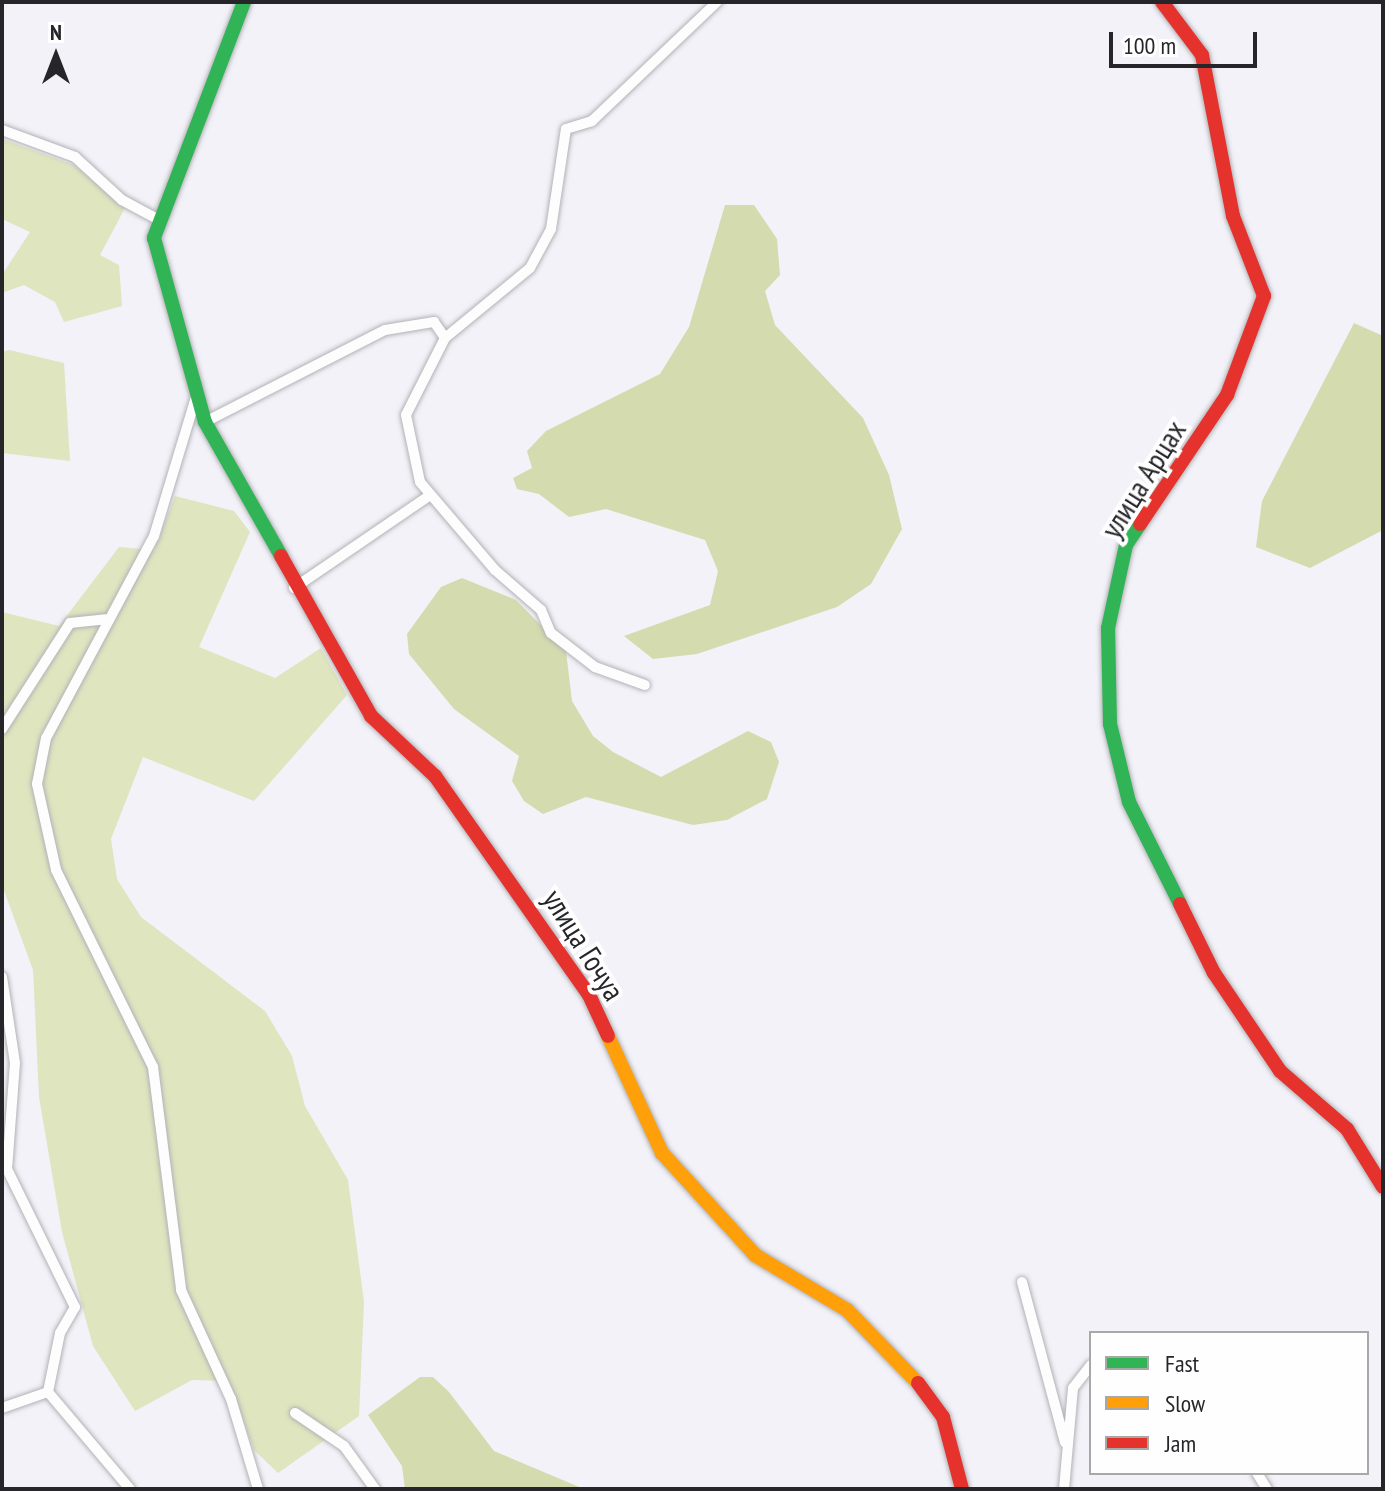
<!DOCTYPE html>
<html>
<head>
<meta charset="utf-8">
<style>
  body { margin:0 }
  #map { position:relative; width:1385px; height:1491px; overflow:hidden; background:#f2f2f8; font-family:"PT Sans Narrow",sans-serif }
  div>[style] { position:absolute }
  .green>* { inset:0; background:#dfe5bf }
  .forest>* { inset:0; background:#d4dbaf }
  .roads { filter:drop-shadow(0 0 2px #b2b2b7) drop-shadow(0 0 2px #b2b2b7) }
  .street>* { height:10px; margin:-5px; padding:0 5px; transform-origin:5px; border-radius:5px; background:#fdfdfe }
  .fast>* { height:14px; margin:-7px; padding:0 7px; transform-origin:7px; border-radius:7px; background:#30b455 }
  .slow>* { height:14px; margin:-7px; padding:0 7px; transform-origin:7px; border-radius:7px; background:#ff9f0a }
  .jam>* { height:14px; margin:-7px; padding:0 7px; transform-origin:7px; border-radius:7px; background:#e5322d }
  span { translate:-50% -50%; white-space:nowrap; text-align:center; line-height:1.15; -webkit-text-stroke:8px #fefefe; paint-order:stroke }
  .street-label { font-size:30px; color:#26262a }
  .frame { position:absolute; inset:0; border:4px solid #26262a; pointer-events:none }
  .legend { position:absolute; left:1089px; top:1331px; width:280px; height:144px; box-sizing:border-box; background:#fefefe; border:2px solid #a8a8a9; margin:0; padding:10px 14px; list-style:none; font-size:24px; color:#26262a }
  .legend li { display:flex; align-items:center; gap:16px; height:40px }
  .legend b { width:40px; border:2px solid #a8a8a9 }
  .north { position:absolute; left:16px; top:16px; width:80px; height:80px; -webkit-text-stroke:6px #fefefe; paint-order:stroke; rotate:0deg; font-size:22px; font-weight:700; line-height:32px; text-align:center; color:#26262a }
  .north::after { content:''; display:block; margin:auto; width:28px; height:36px; background:#26262a; clip-path:polygon(50% 0,100% 100%,50% 72%,0 100%) }
  .scale { position:absolute; left:1109px; top:32px; width:148px; height:36px; box-sizing:border-box; border:4px solid #26262a; border-top:0; padding-left:10px; font-size:24px; line-height:28px; white-space:nowrap; color:#26262a; -webkit-text-stroke:6px #fefefe; paint-order:stroke }
</style>
</head>
<body>
<div id="map">
  <div class="green">
    <div style="clip-path:polygon(2px 139px,74px 165px,125px 208px,100px 255px,119px 265px,122px 306px,64px 322px,55px 302px,24px 285px,2px 293px,2px 275px,30px 232px,2px 219px)"></div>
    <div style="clip-path:polygon(9px 350px,64px 363px,70px 461px,2px 453px,2px 352px)"></div>
    <div style="clip-path:polygon(175px 496px,234px 511px,250px 532px,199px 647px,275px 678px,321px 648px,347px 695px,254px 801px,143px 757px,111px 839px,117px 879px,141px 917px,265px 1011px,292px 1056px,305px 1106px,348px 1180px,364px 1302px,359px 1416px,278px 1473px,254px 1450px,229px 1381px,192px 1380px,135px 1411px,93px 1346px,62px 1232px,39px 1097px,33px 970px,2px 885px,2px 612px,59px 626px,119px 547px,154px 550px)"></div>
  </div>
  <div class="forest">
    <div style="clip-path:polygon(725px 205px,754px 205px,777px 239px,780px 275px,765px 291px,775px 325px,863px 418px,889px 475px,902px 529px,871px 584px,837px 607px,697px 654px,653px 659px,624px 636px,710px 605px,718px 571px,705px 540px,606px 509px,569px 517px,539px 494px,517px 489px,513px 478px,532px 468px,527px 451px,546px 431px,660px 374px,689px 327px)"></div>
    <div style="clip-path:polygon(1354px 323px,1383px 336px,1383px 530px,1310px 568px,1256px 547px,1262px 501px)"></div>
    <div style="clip-path:polygon(462px 578px,516px 600px,566px 651px,572px 701px,593px 736px,613px 752px,661px 777px,748px 731px,771px 742px,779px 762px,767px 799px,727px 820px,693px 825px,586px 797px,543px 814px,524px 801px,512px 781px,519px 756px,454px 709px,409px 654px,407px 634px,441px 587px)"></div>
    <div style="clip-path:polygon(420px 1377px,433px 1377px,449px 1392px,494px 1451px,584px 1489px,405px 1489px,402px 1466px,368px 1415px)"></div>
  </div>
  <div class="roads">
    <div class="street">
      <div style="left:2px;top:130px;width:78px;rotate:20.3deg"></div>
      <div style="left:75px;top:157px;width:64px;rotate:42.5deg"></div>
      <div style="left:122px;top:200px;width:42px;rotate:28.4deg"></div>
      <div style="left:445px;top:338px;width:110px;rotate:-39.5deg"></div>
      <div style="left:530px;top:268px;width:44px;rotate:-61.7deg"></div>
      <div style="left:551px;top:229px;width:101px;rotate:-81.5deg"></div>
      <div style="left:566px;top:129px;width:27px;rotate:-17deg"></div>
      <div style="left:592px;top:121px;width:173px;rotate:-43.6deg"></div>
      <div style="left:196px;top:397px;width:145px;rotate:106.8deg"></div>
      <div style="left:154px;top:536px;width:229px;rotate:118.1deg"></div>
      <div style="left:46px;top:738px;width:47px;rotate:101.1deg"></div>
      <div style="left:37px;top:784px;width:88px;rotate:77.5deg"></div>
      <div style="left:56px;top:870px;width:220px;rotate:63.8deg"></div>
      <div style="left:153px;top:1067px;width:225px;rotate:82.8deg"></div>
      <div style="left:181px;top:1290px;width:120px;rotate:65.4deg"></div>
      <div style="left:231px;top:1399px;width:94px;rotate:73.3deg"></div>
      <div style="left:205px;top:422px;width:202px;rotate:-27.1deg"></div>
      <div style="left:385px;top:330px;width:50px;rotate:-9.3deg"></div>
      <div style="left:434px;top:322px;width:19px;rotate:55deg"></div>
      <div style="left:445px;top:338px;width:86px;rotate:116.9deg"></div>
      <div style="left:406px;top:415px;width:68px;rotate:78.2deg"></div>
      <div style="left:420px;top:482px;width:116px;rotate:49.6deg"></div>
      <div style="left:495px;top:570px;width:61px;rotate:41deg"></div>
      <div style="left:541px;top:610px;width:25px;rotate:67deg"></div>
      <div style="left:551px;top:633px;width:56px;rotate:37.7deg"></div>
      <div style="left:595px;top:667px;width:53px;rotate:19.8deg"></div>
      <div style="left:294px;top:588px;width:163px;rotate:-34.3deg"></div>
      <div style="left:2px;top:729px;width:126px;rotate:-57.3deg"></div>
      <div style="left:70px;top:623px;width:36px;rotate:-6deg"></div>
      <div style="left:2px;top:977px;width:87px;rotate:81.4deg"></div>
      <div style="left:15px;top:1063px;width:106px;rotate:94.3deg"></div>
      <div style="left:7px;top:1169px;width:154px;rotate:63.8deg"></div>
      <div style="left:75px;top:1307px;width:30px;rotate:120deg"></div>
      <div style="left:60px;top:1333px;width:60px;rotate:101.5deg"></div>
      <div style="left:48px;top:1392px;width:127px;rotate:49.8deg"></div>
      <div style="left:1022px;top:1282px;width:166px;rotate:75deg"></div>
      <div style="left:2px;top:1408px;width:49px;rotate:-19.2deg"></div>
      <div style="left:295px;top:1413px;width:59px;rotate:34deg"></div>
      <div style="left:344px;top:1446px;width:53px;rotate:54.2deg"></div>
      <div style="left:1257px;top:1473px;width:19px;rotate:58deg"></div>
      <div style="left:1064px;top:1489px;width:101px;rotate:-84.9deg"></div>
      <div style="left:1073px;top:1388px;width:29px;rotate:-52deg"></div>
    </div>
    <div class="fast">
      <div style="left:244px;top:2px;width:253px;rotate:110.9deg"></div>
      <div style="left:154px;top:238px;width:191px;rotate:74.5deg"></div>
      <div style="left:205px;top:422px;width:154px;rotate:60.4deg"></div>
      <div style="left:1140px;top:524px;width:25px;rotate:124deg"></div>
      <div style="left:1126px;top:545px;width:85px;rotate:102.2deg"></div>
      <div style="left:1108px;top:628px;width:96px;rotate:88.8deg"></div>
      <div style="left:1110px;top:724px;width:80px;rotate:76.3deg"></div>
      <div style="left:1129px;top:802px;width:114px;rotate:63.4deg"></div>
    </div>
    <div class="slow">
      <div style="left:608px;top:1036px;width:129px;rotate:65.2deg"></div>
      <div style="left:662px;top:1153px;width:138px;rotate:47.6deg"></div>
      <div style="left:755px;top:1255px;width:107px;rotate:30.9deg"></div>
      <div style="left:847px;top:1310px;width:102px;rotate:45.8deg"></div>
    </div>
    <div class="jam">
      <div style="left:1140px;top:524px;width:156px;rotate:-56deg"></div>
      <div style="left:1227px;top:395px;width:106px;rotate:-69.5deg"></div>
      <div style="left:1264px;top:296px;width:86px;rotate:-111.2deg"></div>
      <div style="left:1233px;top:216px;width:164px;rotate:-100.9deg"></div>
      <div style="left:1202px;top:55px;width:66px;rotate:-127deg"></div>
      <div style="left:281px;top:556px;width:184px;rotate:60.6deg"></div>
      <div style="left:371px;top:716px;width:88px;rotate:43.2deg"></div>
      <div style="left:435px;top:776px;width:268px;rotate:54.9deg"></div>
      <div style="left:589px;top:995px;width:45px;rotate:65.1deg"></div>
      <div style="left:1180px;top:904px;width:77px;rotate:63.8deg"></div>
      <div style="left:1214px;top:973px;width:118px;rotate:56deg"></div>
      <div style="left:1280px;top:1071px;width:89px;rotate:40.9deg"></div>
      <div style="left:1347px;top:1129px;width:68px;rotate:58.2deg"></div>
      <div style="left:918px;top:1383px;width:42px;rotate:53.7deg"></div>
      <div style="left:943px;top:1417px;width:74px;rotate:75.2deg"></div>
    </div>
  </div>
  <div class="street-label">
    <span style="left:1143px;top:479px;rotate:-58deg">улица Арцах</span>
    <span style="left:584px;top:945px;rotate:58deg">улица Гочуа</span>
  </div>
  <div class="frame"></div>
  <ul class="legend">
  <li><b style="height:10px;background:#30b455"></b>Fast</li>
  <li><b style="height:10px;background:#ff9f0a"></b>Slow</li>
  <li><b style="height:10px;background:#e5322d"></b>Jam</li>
  </ul>
  <div class="north">N</div>
  <div class="scale">100 m</div>
</div>
</body>
</html>
